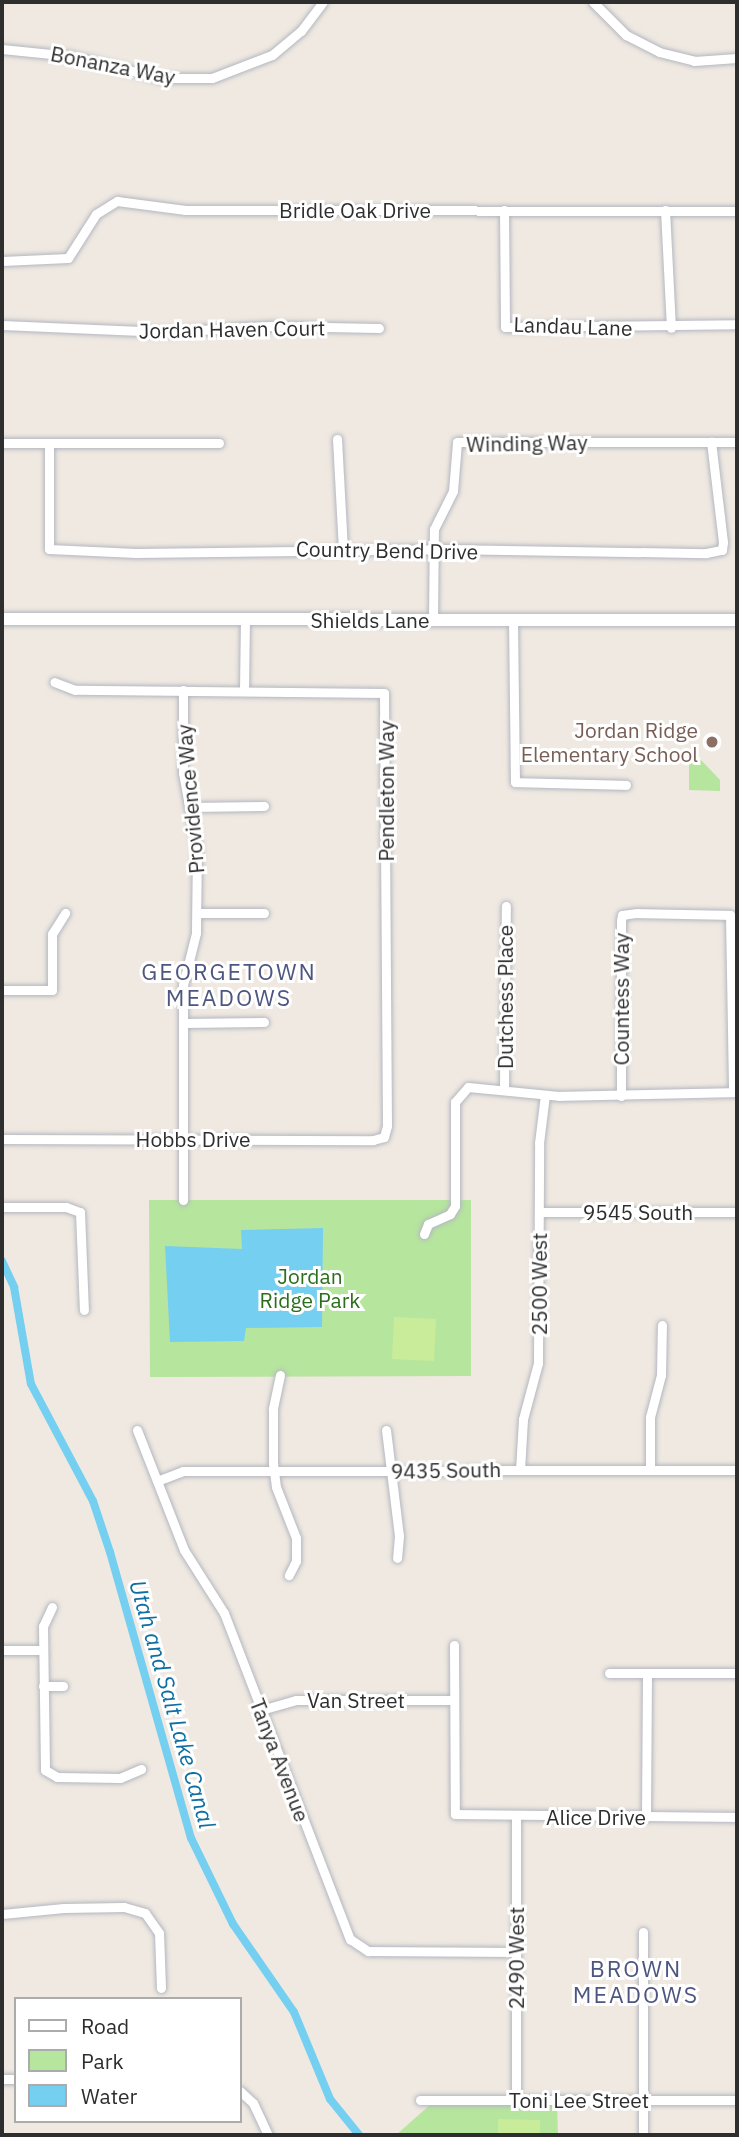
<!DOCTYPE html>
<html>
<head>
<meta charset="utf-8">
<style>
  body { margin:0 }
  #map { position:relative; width:739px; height:2137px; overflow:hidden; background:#efe9e1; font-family:"IBM Plex Sans",sans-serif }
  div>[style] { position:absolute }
  .green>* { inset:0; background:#b6e59e }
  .pitch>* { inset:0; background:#c9ec9a }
  .water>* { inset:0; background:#75cff0 }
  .canal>* { height:8px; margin:-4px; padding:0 4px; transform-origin:4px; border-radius:4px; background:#75cff0 }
  .roads { filter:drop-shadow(0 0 2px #b4b7c1) drop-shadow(0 0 2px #b4b7c1) }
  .street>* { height:9px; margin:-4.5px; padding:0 4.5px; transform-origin:4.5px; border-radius:4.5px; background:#fff }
  .secondary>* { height:12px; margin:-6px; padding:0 6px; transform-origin:6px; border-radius:6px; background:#fff }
  .dots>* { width:19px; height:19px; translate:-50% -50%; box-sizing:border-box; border:4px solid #fff; border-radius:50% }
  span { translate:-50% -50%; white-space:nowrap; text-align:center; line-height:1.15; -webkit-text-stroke:6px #fff; paint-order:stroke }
  .street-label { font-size:21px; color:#2e2e2e }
  .education-label { font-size:21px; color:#785e54 }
  .right { translate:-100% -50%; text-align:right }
  .park-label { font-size:21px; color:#2c6e1b }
  .neighbourhood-label { font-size:23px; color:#4d5680; letter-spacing:2px }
  .water-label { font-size:23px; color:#0d6fa3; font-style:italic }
  .frame { position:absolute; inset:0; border:4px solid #2e2e2e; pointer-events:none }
  .legend { position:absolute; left:14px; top:1997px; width:228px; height:126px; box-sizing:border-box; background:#fff; border:2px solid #ababab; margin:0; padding:9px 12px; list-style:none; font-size:21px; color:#2e2e2e }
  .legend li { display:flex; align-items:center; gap:14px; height:35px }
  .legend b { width:35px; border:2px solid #ababab }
</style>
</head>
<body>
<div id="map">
  <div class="green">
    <div style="clip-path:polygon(689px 759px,700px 759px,720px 780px,720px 791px,689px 790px)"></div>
    <div style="clip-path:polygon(149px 1200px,471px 1200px,471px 1376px,150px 1377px)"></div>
    <div style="clip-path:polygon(431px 2104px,557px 2104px,558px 2135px,396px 2135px)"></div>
  </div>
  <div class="pitch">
    <div style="clip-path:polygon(394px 1317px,436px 1319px,434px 1361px,392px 1359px)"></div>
    <div style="clip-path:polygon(498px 2119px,540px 2120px,540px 2135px,498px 2135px)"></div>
  </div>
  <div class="water">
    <div style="clip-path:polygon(323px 1228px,322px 1327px,246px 1328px,244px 1341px,170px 1342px,165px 1246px,242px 1249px,241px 1230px)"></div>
  </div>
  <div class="canal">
    <div style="left:2px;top:1261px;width:29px;rotate:65deg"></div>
    <div style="left:14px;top:1287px;width:98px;rotate:80.1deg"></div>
    <div style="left:31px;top:1384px;width:132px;rotate:62.1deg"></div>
    <div style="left:93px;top:1501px;width:54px;rotate:71.6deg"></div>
    <div style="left:110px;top:1552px;width:297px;rotate:74.2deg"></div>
    <div style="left:191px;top:1838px;width:96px;rotate:64deg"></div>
    <div style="left:233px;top:1924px;width:107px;rotate:55.3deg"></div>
    <div style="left:294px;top:2012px;width:94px;rotate:67.5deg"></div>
    <div style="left:330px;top:2099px;width:46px;rotate:51.1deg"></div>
  </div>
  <div class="roads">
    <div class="street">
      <div style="left:593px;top:2px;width:47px;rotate:45deg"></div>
      <div style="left:626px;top:35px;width:37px;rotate:27deg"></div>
      <div style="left:659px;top:52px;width:36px;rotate:14deg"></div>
      <div style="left:694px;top:61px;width:43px;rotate:-4deg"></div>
      <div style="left:2px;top:49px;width:69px;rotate:5.8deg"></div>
      <div style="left:71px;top:56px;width:93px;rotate:13.7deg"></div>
      <div style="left:161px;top:78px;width:51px"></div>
      <div style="left:212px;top:78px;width:64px;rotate:-21deg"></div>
      <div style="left:272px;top:55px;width:38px;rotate:-40deg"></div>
      <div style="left:301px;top:31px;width:36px;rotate:-53deg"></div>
      <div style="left:504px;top:210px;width:117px;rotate:89.5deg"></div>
      <div style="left:505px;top:327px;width:232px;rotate:-0.7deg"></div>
      <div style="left:665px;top:210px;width:118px;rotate:87.1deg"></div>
      <div style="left:2px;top:261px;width:66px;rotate:-2.6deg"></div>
      <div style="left:68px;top:258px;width:52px;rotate:-57.5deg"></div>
      <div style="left:96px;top:214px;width:25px;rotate:-32deg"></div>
      <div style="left:117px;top:201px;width:69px;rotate:7.5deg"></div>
      <div style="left:185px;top:210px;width:552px;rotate:0.1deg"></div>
      <div style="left:2px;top:325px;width:162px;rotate:2.5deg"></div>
      <div style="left:164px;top:332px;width:106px;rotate:-3.2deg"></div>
      <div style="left:270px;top:326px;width:109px;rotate:1.1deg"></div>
      <div style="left:337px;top:439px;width:110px;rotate:86.9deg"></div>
      <div style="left:2px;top:443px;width:217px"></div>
      <div style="left:49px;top:443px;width:106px;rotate:90deg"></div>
      <div style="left:49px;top:549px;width:87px;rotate:2.6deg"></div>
      <div style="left:136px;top:553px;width:307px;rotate:-0.7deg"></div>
      <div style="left:443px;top:549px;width:263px;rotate:0.9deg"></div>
      <div style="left:706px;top:553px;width:16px;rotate:-11deg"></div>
      <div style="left:722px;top:550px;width:8px;rotate:-83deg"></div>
      <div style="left:723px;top:542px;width:101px;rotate:-96.8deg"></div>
      <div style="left:433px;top:620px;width:91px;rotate:-89.4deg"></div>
      <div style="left:434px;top:529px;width:42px;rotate:-63.4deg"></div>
      <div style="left:453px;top:491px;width:49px;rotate:-85.3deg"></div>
      <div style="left:457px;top:442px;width:280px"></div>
      <div style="left:513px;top:620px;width:162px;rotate:89.3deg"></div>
      <div style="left:515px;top:782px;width:111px;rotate:1.5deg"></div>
      <div style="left:183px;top:690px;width:83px;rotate:90deg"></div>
      <div style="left:183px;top:773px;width:76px;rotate:79.4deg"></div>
      <div style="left:197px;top:848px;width:85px;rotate:90.7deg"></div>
      <div style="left:196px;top:933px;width:54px;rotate:104deg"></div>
      <div style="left:183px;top:985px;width:215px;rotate:90deg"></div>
      <div style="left:244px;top:690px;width:71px;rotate:-89.2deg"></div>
      <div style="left:189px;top:807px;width:75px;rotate:-0.8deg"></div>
      <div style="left:197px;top:913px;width:67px"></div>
      <div style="left:2px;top:990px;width:50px"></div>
      <div style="left:52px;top:990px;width:56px;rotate:-90deg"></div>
      <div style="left:52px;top:934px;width:25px;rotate:-58deg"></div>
      <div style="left:183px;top:1023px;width:81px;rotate:-0.7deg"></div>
      <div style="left:504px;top:1087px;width:181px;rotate:-89.4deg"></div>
      <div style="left:621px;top:1096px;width:175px;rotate:-90deg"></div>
      <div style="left:621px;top:921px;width:6px;rotate:-81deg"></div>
      <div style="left:622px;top:915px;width:15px;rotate:-8deg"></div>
      <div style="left:637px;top:913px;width:93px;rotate:1.2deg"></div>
      <div style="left:730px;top:915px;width:177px;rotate:89deg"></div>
      <div style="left:2px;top:1139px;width:371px;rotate:0.2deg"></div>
      <div style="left:373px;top:1140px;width:11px;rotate:-15deg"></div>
      <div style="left:384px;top:1137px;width:11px;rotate:-75deg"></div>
      <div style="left:387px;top:1126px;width:433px;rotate:-90.4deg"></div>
      <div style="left:384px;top:693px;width:309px;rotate:-179.4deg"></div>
      <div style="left:75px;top:690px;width:22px;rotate:-159deg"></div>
      <div style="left:2px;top:1207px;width:64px"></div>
      <div style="left:66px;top:1207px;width:15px;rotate:20deg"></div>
      <div style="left:80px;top:1212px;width:98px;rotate:87.7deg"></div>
      <div style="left:539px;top:1212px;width:198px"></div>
      <div style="left:424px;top:1234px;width:11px;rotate:-68deg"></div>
      <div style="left:428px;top:1224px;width:24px;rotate:-24deg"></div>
      <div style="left:450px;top:1214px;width:9px;rotate:-58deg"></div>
      <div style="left:455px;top:1206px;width:104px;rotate:-90deg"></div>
      <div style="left:455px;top:1102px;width:20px;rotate:-49deg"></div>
      <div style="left:468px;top:1087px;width:91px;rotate:5.6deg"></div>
      <div style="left:559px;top:1096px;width:177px;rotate:-1.3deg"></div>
      <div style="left:280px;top:1375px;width:35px;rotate:102deg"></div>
      <div style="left:273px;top:1409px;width:54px;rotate:90deg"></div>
      <div style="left:273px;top:1463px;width:24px;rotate:83deg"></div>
      <div style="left:276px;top:1487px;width:55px;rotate:68.6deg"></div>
      <div style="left:296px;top:1538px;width:23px;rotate:90deg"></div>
      <div style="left:296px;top:1561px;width:16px;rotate:117deg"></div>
      <div style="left:137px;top:1430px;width:129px;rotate:68.6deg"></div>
      <div style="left:184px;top:1550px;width:75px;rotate:57.6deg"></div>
      <div style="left:224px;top:1613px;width:350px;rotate:68.9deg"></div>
      <div style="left:350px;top:1939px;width:22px;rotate:34deg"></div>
      <div style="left:368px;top:1951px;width:148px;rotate:0.4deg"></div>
      <div style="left:386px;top:1430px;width:107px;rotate:83deg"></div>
      <div style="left:399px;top:1536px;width:22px;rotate:95deg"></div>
      <div style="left:520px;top:1470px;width:51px;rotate:-86.6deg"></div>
      <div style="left:523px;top:1419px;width:58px;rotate:-75deg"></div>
      <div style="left:538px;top:1363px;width:220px;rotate:-89.7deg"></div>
      <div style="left:539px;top:1143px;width:48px;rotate:-82.9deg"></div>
      <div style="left:650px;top:1470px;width:53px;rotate:-90deg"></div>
      <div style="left:650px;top:1417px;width:43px;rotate:-75.3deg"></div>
      <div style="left:661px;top:1375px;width:50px;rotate:-88.9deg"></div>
      <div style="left:157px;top:1481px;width:28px;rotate:-21deg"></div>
      <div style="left:183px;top:1471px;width:554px;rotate:-0.1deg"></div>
      <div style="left:52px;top:1607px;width:21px;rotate:115deg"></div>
      <div style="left:43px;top:1626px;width:144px;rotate:89.2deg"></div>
      <div style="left:45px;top:1770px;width:14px;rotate:30deg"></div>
      <div style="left:57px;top:1777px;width:63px;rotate:0.9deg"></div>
      <div style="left:120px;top:1778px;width:23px;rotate:-23deg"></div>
      <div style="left:454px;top:1645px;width:169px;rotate:89.7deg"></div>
      <div style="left:455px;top:1814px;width:282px;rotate:0.6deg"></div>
      <div style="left:2px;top:1650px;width:41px"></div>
      <div style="left:609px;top:1673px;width:128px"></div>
      <div style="left:43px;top:1686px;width:20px"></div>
      <div style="left:261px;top:1710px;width:36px;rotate:-16deg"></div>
      <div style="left:296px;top:1700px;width:157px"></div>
      <div style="left:516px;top:1817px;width:283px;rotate:90deg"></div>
      <div style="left:646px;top:1817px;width:144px;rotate:-89.6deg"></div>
      <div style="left:2px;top:1914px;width:62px;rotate:-5.5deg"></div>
      <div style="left:64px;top:1908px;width:60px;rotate:-1deg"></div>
      <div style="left:124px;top:1907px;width:22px;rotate:16deg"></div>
      <div style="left:145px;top:1913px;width:24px;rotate:55deg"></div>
      <div style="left:159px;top:1933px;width:55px;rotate:87.9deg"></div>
      <div style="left:2px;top:2079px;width:14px"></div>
      <div style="left:240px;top:2091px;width:18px;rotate:43deg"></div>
      <div style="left:253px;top:2103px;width:35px;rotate:65deg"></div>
      <div style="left:420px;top:2100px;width:317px"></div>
      <div style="left:643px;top:2135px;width:203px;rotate:-90deg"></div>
    </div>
    <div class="secondary">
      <div style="left:2px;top:619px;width:735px;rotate:0.08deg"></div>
    </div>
  </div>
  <div class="dots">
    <div style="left:712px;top:742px;background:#8d6e63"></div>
  </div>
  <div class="street-label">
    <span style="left:113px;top:65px;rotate:11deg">Bonanza Way</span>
    <span style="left:355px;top:210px">Bridle Oak Drive</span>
    <span style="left:573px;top:326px;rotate:2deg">Landau Lane</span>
    <span style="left:232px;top:329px;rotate:-1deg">Jordan Haven Court</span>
    <span style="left:527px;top:443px;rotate:-1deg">Winding Way</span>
    <span style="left:387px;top:550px;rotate:1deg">Country Bend Drive</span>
    <span style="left:370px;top:620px">Shields Lane</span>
    <span style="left:386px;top:791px;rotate:-90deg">Pendleton Way</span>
    <span style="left:190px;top:799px;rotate:-95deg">Providence Way</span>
    <span style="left:505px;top:997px;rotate:-90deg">Dutchess Place</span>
    <span style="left:621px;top:999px;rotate:-90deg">Countess Way</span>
    <span style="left:193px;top:1139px">Hobbs Drive</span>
    <span style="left:638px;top:1212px">9545 South</span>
    <span style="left:539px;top:1284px;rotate:-90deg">2500 West</span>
    <span style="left:446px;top:1470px;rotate:-1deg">9435 South</span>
    <span style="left:356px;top:1700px">Van Street</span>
    <span style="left:280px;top:1760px;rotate:69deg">Tanya Avenue</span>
    <span style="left:596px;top:1817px">Alice Drive</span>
    <span style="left:516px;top:1958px;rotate:-90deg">2490 West</span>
    <span style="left:579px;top:2100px">Toni Lee Street</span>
  </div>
  <div class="education-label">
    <span class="right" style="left:698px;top:742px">Jordan Ridge<br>Elementary School</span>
  </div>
  <div class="park-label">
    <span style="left:310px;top:1288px">Jordan<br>Ridge Park</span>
  </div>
  <div class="neighbourhood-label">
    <span style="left:229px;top:984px">GEORGETOWN<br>MEADOWS</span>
    <span style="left:636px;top:1981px">BROWN<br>MEADOWS</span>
  </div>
  <div class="water-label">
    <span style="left:173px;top:1704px;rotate:74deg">Utah and Salt Lake Canal</span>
  </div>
  <div class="frame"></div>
  <ul class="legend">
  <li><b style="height:9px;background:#fff"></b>Road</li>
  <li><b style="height:19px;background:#b6e59e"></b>Park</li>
  <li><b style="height:19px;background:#75cff0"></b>Water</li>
  </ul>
</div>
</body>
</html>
